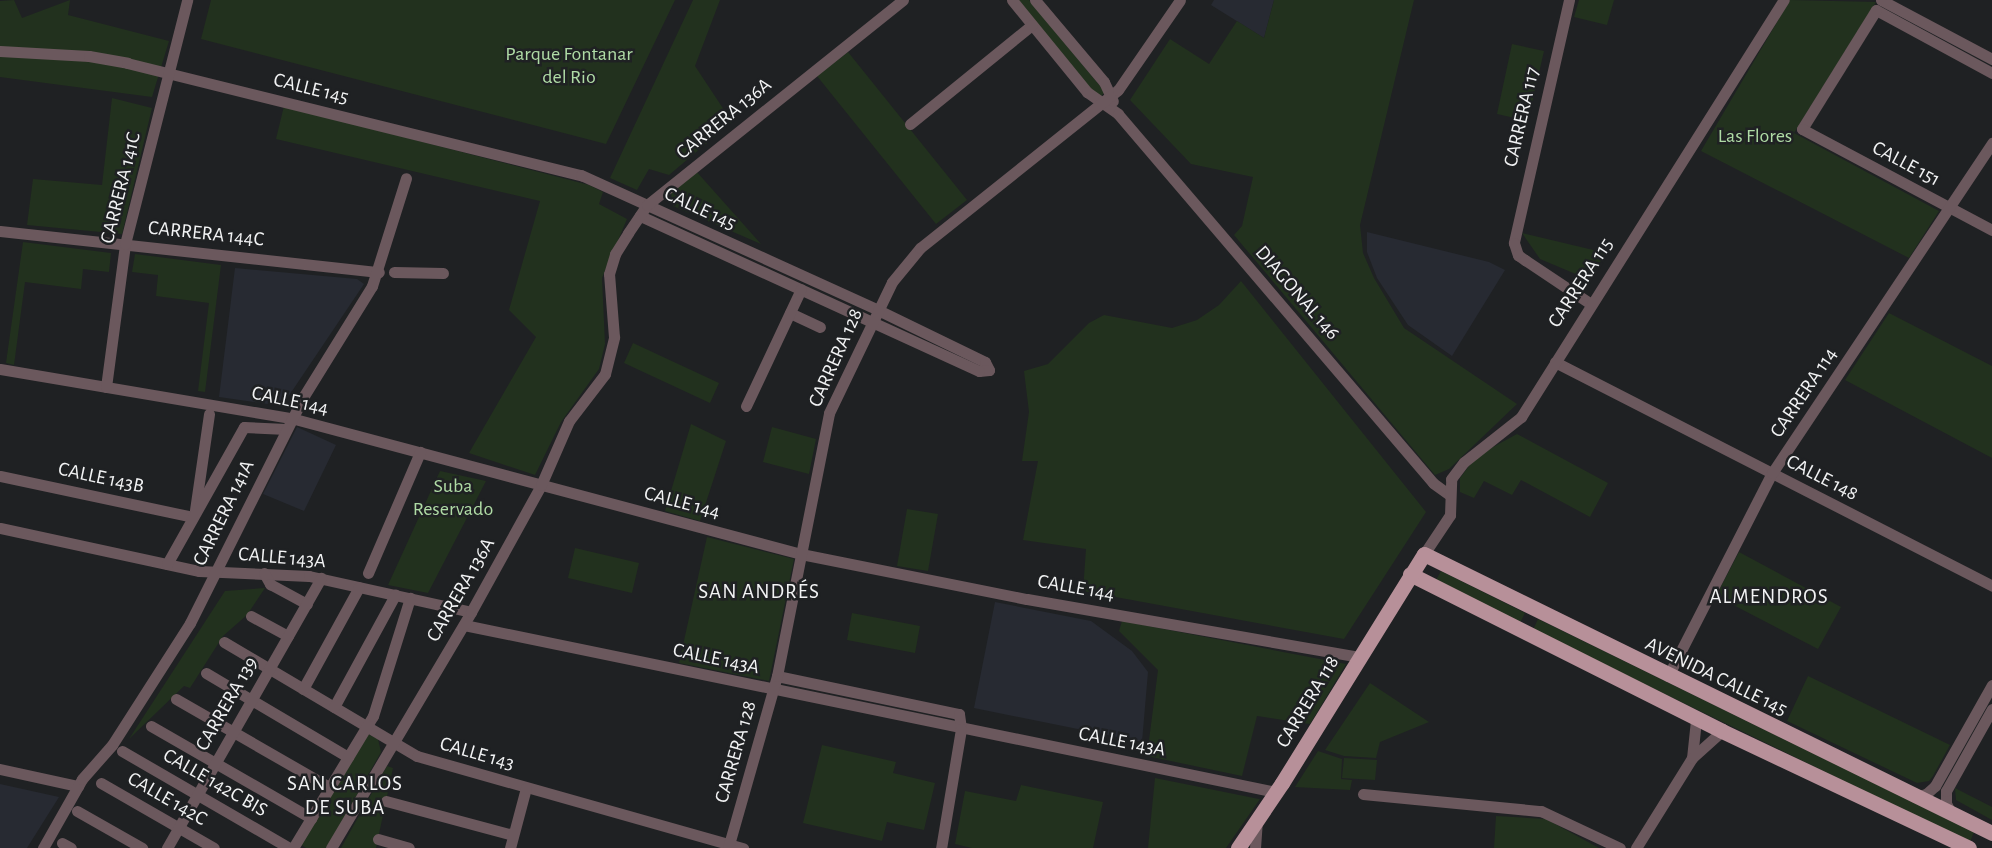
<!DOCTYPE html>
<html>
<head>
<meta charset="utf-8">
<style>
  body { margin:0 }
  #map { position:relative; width:1992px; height:848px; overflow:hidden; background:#1f2123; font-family:"Alegreya Sans",sans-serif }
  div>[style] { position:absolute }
  .built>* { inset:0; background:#272a32 }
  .green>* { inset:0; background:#22311e }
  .minor>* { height:11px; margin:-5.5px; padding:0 5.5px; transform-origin:5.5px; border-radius:5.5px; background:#6b585d }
  .major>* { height:15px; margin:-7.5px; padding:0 7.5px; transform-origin:7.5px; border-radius:7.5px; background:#b79099 }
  span { translate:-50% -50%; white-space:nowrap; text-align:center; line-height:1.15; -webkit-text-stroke:5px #1f2123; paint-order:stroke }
  .park-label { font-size:20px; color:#afdba5 }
  .street-label { font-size:20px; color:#f2f3f4 }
  .neighbourhood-label { font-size:21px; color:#f2f3f4; letter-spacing:1px }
</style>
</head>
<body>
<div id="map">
  <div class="built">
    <div style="clip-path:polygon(1214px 0,1274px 0,1264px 38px,1211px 5px)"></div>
    <div style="clip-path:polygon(1367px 232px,1489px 262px,1505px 270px,1452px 356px,1408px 325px,1377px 278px,1367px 252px)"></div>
    <div style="clip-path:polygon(235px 268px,357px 279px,364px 284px,282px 406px,219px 397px)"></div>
    <div style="clip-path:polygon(297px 427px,336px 445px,304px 511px,263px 494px)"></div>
    <div style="clip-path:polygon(995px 602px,1091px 621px,1132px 651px,1148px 672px,1142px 742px,974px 708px)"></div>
    <div style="clip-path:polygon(0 784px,59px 797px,27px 848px,0 848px)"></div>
  </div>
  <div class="green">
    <div style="clip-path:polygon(14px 0,22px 18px,70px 0,68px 15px,169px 41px,152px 97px,0 77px,0 1px)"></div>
    <div style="clip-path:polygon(211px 0,675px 0,606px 144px,201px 39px)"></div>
    <div style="clip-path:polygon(693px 0,720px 0,695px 66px,732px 122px,669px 175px,649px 169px,637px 190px,610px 178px)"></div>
    <div style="clip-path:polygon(1016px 0,1029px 0,1105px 92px,1100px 97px,1083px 81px)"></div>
    <div style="clip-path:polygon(1274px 0,1414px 0,1360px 225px,1363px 253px,1374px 278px,1404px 328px,1517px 404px,1449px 469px,1435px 475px,1234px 235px,1242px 226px,1253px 177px,1191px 164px,1130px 100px,1170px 39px,1209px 64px,1237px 21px,1264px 38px)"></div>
    <div style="clip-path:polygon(1579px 0,1614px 0,1607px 25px,1574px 17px)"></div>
    <div style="clip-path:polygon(1790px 0,1876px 2px,1794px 133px,1939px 211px,1909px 258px,1701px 151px)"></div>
    <div style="clip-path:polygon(1512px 44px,1544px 51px,1528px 121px,1497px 114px)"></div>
    <div style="clip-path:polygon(848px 52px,967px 200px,936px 224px,817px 76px)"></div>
    <div style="clip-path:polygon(112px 98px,152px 108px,122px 234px,27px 225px,33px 179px,102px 185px)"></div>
    <div style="clip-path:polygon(284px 106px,589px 185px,603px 192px,599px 204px,627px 219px,602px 278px,605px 344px,599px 369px,561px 422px,535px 475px,469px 453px,536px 337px,509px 310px,540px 201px,276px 139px)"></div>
    <div style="clip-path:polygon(696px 171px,761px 244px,673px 206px,671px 193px)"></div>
    <div style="clip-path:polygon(1522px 233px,1606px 253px,1595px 270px,1578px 275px,1540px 259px)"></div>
    <div style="clip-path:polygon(23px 242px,111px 253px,109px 272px,83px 269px,81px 289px,25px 282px,14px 365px,6px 363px)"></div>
    <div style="clip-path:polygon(135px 254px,221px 265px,205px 392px,198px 391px,209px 303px,156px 296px,158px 275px,132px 272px)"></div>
    <div style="clip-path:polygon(1241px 281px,1426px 512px,1344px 639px,1083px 591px,1086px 549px,1023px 540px,1038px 461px,1022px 461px,1029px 412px,1024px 371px,1048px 364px,1089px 323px,1104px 315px,1172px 328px,1197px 320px,1219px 305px)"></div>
    <div style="clip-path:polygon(1889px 313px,1992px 366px,1992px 458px,1845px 380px)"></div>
    <div style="clip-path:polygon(633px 343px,719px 383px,710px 403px,624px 363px)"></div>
    <div style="clip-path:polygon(691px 424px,726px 441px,700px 521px,665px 511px)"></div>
    <div style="clip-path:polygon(772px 427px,816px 439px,809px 474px,763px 462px)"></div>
    <div style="clip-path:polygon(1517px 434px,1608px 483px,1590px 517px,1521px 480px,1512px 495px,1484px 481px,1474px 498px,1460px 492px,1460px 478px,1472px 462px,1484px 452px)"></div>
    <div style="clip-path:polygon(440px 471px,486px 481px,428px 593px,388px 585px)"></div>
    <div style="clip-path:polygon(907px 509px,938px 514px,928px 571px,897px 566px)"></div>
    <div style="clip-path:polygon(707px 537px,794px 559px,769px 681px,679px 663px)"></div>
    <div style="clip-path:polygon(575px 548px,639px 563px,632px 593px,568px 578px)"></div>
    <div style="clip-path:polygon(1739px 552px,1841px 607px,1818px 649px,1716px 596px)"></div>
    <div style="clip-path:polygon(1441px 571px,1525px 613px,1519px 625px,1435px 582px)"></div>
    <div style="clip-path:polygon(265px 588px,247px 615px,223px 636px,190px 688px,184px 686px,129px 739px,225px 591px)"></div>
    <div style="clip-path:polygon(852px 613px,920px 626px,915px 653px,847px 640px)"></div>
    <div style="clip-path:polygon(1538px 619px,1974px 832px,1970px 842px,1533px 630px)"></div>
    <div style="clip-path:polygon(1122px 621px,1346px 664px,1310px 724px,1257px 716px,1242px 776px,1147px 756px,1158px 670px,1119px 631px)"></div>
    <div style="clip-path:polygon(1808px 676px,1950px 745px,1933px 776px,1929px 781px,1917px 783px,1787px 721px)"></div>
    <div style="clip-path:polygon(1370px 683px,1429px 722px,1380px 742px,1376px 758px,1344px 756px,1325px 750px)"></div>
    <div style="clip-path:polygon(368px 734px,378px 739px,381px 752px,327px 848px,306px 848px,300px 844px)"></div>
    <div style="clip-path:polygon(822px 745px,896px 762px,893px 773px,935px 783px,924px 830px,887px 822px,882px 841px,803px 823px)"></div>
    <div style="clip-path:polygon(1318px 751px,1342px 759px,1341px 779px,1352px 780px,1350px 790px,1295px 787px)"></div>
    <div style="clip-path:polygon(1344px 758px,1377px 760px,1375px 780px,1342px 778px)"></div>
    <div style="clip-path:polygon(387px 766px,393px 768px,376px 848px,341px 848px)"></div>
    <div style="clip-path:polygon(1155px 778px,1259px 799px,1260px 799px,1226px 848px,1148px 848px)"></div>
    <div style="clip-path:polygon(1021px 785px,1103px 802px,1093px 848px,972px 848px,955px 844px,965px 791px,1016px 801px)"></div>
    <div style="clip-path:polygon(1955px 788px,1992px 807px,1992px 820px,1956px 800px)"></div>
    <div style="clip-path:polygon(1496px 816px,1546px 819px,1599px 848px,1494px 848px)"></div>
  </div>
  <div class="minor">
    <div style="left:1012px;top:0;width:119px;rotate:50.8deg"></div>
    <div style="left:1087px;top:92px;width:38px;rotate:35deg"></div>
    <div style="left:1118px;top:114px;width:485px;rotate:49.5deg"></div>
    <div style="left:1433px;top:483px;width:19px;rotate:36deg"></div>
    <div style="left:1035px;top:0;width:107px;rotate:49.9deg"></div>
    <div style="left:1104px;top:82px;width:21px;rotate:65deg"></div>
    <div style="left:1569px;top:0;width:249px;rotate:102.8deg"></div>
    <div style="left:1514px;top:243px;width:13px;rotate:72deg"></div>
    <div style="left:1518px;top:255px;width:9px;rotate:36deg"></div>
    <div style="left:1525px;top:260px;width:79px;rotate:33.7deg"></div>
    <div style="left:1881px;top:0;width:126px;rotate:28deg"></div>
    <div style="left:0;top:51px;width:89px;rotate:3.2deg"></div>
    <div style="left:89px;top:56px;width:39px;rotate:10deg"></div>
    <div style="left:127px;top:63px;width:468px;rotate:13.9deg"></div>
    <div style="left:581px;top:175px;width:326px;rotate:24.4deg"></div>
    <div style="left:878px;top:310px;width:119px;rotate:25.9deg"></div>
    <div style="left:985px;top:362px;width:9px;rotate:63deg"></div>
    <div style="left:989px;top:370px;width:10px;rotate:174deg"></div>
    <div style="left:979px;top:371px;width:373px;rotate:-155.4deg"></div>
    <div style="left:1992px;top:73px;width:132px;rotate:-151.5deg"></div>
    <div style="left:1876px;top:10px;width:140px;rotate:121.9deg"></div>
    <div style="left:1802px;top:129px;width:215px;rotate:28deg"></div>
    <div style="left:910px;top:124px;width:157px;rotate:-39.1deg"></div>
    <div style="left:0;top:231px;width:381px;rotate:6.2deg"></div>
    <div style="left:394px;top:272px;width:49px;rotate:1.2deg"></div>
    <div style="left:790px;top:313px;width:33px;rotate:25deg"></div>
    <div style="left:1555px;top:362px;width:491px;rotate:27.1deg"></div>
    <div style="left:0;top:369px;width:295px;rotate:9.6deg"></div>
    <div style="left:291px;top:418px;width:528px;rotate:14.93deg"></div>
    <div style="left:801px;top:554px;width:230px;rotate:11.3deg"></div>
    <div style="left:1027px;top:599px;width:337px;rotate:9.9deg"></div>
    <div style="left:106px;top:387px;width:144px;rotate:-82.4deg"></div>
    <div style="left:125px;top:244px;width:252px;rotate:-75.7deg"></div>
    <div style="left:746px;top:406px;width:129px;rotate:-64.8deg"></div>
    <div style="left:0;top:476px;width:197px;rotate:12deg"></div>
    <div style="left:195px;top:510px;width:97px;rotate:-81.7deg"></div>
    <div style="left:0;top:528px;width:204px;rotate:12.2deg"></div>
    <div style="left:199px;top:571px;width:110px;rotate:2.6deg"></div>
    <div style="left:309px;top:576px;width:166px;rotate:12.5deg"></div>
    <div style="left:1424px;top:554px;width:47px;rotate:-56.3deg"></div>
    <div style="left:1450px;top:515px;width:36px;rotate:-88deg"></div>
    <div style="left:1451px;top:479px;width:21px;rotate:-53deg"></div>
    <div style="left:1464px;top:462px;width:73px;rotate:-38.3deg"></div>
    <div style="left:1521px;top:417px;width:493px;rotate:-57.8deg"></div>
    <div style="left:167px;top:564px;width:157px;rotate:-60.7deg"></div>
    <div style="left:244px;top:427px;width:42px;rotate:2.7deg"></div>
    <div style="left:264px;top:573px;width:13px;rotate:61deg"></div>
    <div style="left:270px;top:584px;width:42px;rotate:28.4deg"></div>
    <div style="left:368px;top:573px;width:132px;rotate:-66.7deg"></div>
    <div style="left:251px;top:616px;width:42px;rotate:28.4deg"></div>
    <div style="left:464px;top:625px;width:829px;rotate:11.62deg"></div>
    <div style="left:224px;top:642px;width:224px;rotate:30.6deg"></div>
    <div style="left:417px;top:756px;width:339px;rotate:15.8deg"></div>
    <div style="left:206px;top:673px;width:165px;rotate:30.6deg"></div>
    <div style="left:777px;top:676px;width:186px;rotate:11.8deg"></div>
    <div style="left:959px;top:714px;width:15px;rotate:82deg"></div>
    <div style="left:961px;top:729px;width:121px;rotate:99.5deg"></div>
    <div style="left:1668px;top:676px;width:228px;rotate:-62.9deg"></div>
    <div style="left:1772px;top:473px;width:397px;rotate:-56.3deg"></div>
    <div style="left:303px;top:689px;width:116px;rotate:-61.2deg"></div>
    <div style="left:176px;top:699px;width:177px;rotate:29.9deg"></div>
    <div style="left:334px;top:707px;width:128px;rotate:-61.4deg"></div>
    <div style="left:151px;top:726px;width:185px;rotate:29.9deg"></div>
    <div style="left:122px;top:751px;width:193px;rotate:30.1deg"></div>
    <div style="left:1692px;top:758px;width:39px;rotate:-84deg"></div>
    <div style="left:0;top:769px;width:80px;rotate:12.3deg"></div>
    <div style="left:101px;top:783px;width:130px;rotate:29.9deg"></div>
    <div style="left:1363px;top:794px;width:179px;rotate:5.5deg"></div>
    <div style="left:1541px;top:811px;width:87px;rotate:25.1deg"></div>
    <div style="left:1915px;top:797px;width:11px;rotate:-15deg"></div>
    <div style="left:1926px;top:794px;width:12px;rotate:-42deg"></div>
    <div style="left:1935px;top:786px;width:116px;rotate:-60.6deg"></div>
    <div style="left:386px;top:801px;width:131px;rotate:15deg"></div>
    <div style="left:77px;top:811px;width:75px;rotate:29.6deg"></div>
    <div style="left:1952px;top:815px;width:13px;rotate:-117deg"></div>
    <div style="left:1946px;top:803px;width:12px;rotate:-90deg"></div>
    <div style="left:1946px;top:791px;width:94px;rotate:-60.7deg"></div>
    <div style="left:378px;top:839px;width:32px;rotate:16deg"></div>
    <div style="left:62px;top:843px;width:10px;rotate:29deg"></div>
    <div style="left:43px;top:848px;width:79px;rotate:-60.5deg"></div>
    <div style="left:82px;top:779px;width:45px;rotate:-48.6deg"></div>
    <div style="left:112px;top:745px;width:145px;rotate:-57.4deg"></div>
    <div style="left:190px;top:623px;width:250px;rotate:-63.4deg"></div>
    <div style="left:302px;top:399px;width:133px;rotate:-58.2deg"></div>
    <div style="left:372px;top:286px;width:113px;rotate:-72.5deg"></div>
    <div style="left:167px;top:848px;width:311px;rotate:-60.3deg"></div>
    <div style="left:293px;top:848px;width:154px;rotate:-58.8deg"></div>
    <div style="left:373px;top:716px;width:124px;rotate:-72.6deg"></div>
    <div style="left:331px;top:848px;width:274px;rotate:-59.3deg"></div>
    <div style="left:471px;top:612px;width:145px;rotate:-61.1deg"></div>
    <div style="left:541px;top:485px;width:70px;rotate:-66.4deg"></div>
    <div style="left:569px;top:421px;width:59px;rotate:-52.5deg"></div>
    <div style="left:605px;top:374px;width:38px;rotate:-76deg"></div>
    <div style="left:614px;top:337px;width:63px;rotate:-94.5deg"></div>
    <div style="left:609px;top:274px;width:21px;rotate:-73deg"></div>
    <div style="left:615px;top:254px;width:25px;rotate:-58deg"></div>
    <div style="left:628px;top:233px;width:34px;rotate:-56deg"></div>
    <div style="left:647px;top:205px;width:328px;rotate:-38.7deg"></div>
    <div style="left:510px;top:848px;width:62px;rotate:-75.1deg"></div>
    <div style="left:728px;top:848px;width:179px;rotate:-74.1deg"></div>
    <div style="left:777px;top:676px;width:268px;rotate:-78.8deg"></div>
    <div style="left:829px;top:413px;width:145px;rotate:-64.3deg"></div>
    <div style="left:892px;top:282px;width:44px;rotate:-50.5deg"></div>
    <div style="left:920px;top:248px;width:253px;rotate:-38.6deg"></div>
    <div style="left:1118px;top:90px;width:109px;rotate:-55.4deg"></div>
    <div style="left:1255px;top:848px;width:27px;rotate:-86deg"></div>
    <div style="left:1636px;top:848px;width:106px;rotate:-58.1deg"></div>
    <div style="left:1692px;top:758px;width:40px;rotate:-42deg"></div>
  </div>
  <div class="major">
    <div style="left:1410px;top:574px;width:349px;rotate:26.7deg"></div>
    <div style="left:1722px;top:731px;width:273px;rotate:25.3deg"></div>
    <div style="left:1238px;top:848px;width:78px;rotate:-55.9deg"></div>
    <div style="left:1282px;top:783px;width:269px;rotate:-58.2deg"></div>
    <div style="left:1424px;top:554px;width:633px;rotate:26.16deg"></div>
  </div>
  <div class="park-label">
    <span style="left:569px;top:66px">Parque Fontanar<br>del Rio</span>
    <span style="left:1755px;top:136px">Las Flores</span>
    <span style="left:453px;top:498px">Suba<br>Reservado</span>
  </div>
  <div class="street-label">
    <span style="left:311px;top:89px;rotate:14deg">CALLE 145</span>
    <span style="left:1522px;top:117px;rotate:-77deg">CARRERA 117</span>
    <span style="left:724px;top:119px;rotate:-39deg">CARRERA 136A</span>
    <span style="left:1906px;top:164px;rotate:28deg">CALLE 151</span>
    <span style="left:121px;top:188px;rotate:-76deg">CARRERA 141C</span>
    <span style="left:700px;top:209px;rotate:25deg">CALLE 145</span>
    <span style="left:206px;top:234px;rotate:6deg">CARRERA 144C</span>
    <span style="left:1581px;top:283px;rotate:-57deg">CARRERA 115</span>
    <span style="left:1297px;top:293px;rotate:49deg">DIAGONAL 146</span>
    <span style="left:836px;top:358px;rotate:-66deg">CARRERA 128</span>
    <span style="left:1804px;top:393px;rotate:-56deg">CARRERA 114</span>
    <span style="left:290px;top:401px;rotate:12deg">CALLE 144</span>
    <span style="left:101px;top:478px;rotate:12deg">CALLE 143B</span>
    <span style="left:1822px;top:478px;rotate:27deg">CALLE 148</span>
    <span style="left:682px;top:503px;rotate:15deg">CALLE 144</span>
    <span style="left:224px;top:513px;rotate:-64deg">CARRERA 141A</span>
    <span style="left:282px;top:558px;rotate:5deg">CALLE 143A</span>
    <span style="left:1076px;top:588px;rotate:10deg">CALLE 144</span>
    <span style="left:461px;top:590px;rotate:-60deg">CARRERA 136A</span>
    <span style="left:716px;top:659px;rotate:12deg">CALLE 143A</span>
    <span style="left:1716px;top:677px;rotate:26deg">AVENIDA CALLE 145</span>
    <span style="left:1308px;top:702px;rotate:-59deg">CARRERA 118</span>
    <span style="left:227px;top:704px;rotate:-60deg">CARRERA 139</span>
    <span style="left:1122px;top:742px;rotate:11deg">CALLE 143A</span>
    <span style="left:736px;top:752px;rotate:-74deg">CARRERA 128</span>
    <span style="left:477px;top:754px;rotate:16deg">CALLE 143</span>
    <span style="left:215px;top:783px;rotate:30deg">CALLE 142C BIS</span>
    <span style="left:167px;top:799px;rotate:30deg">CALLE 142C</span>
  </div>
  <div class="neighbourhood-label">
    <span style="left:759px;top:592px">SAN ANDRÉS</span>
    <span style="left:1769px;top:597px">ALMENDROS</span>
    <span style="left:345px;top:796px">SAN CARLOS<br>DE SUBA</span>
  </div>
</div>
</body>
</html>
